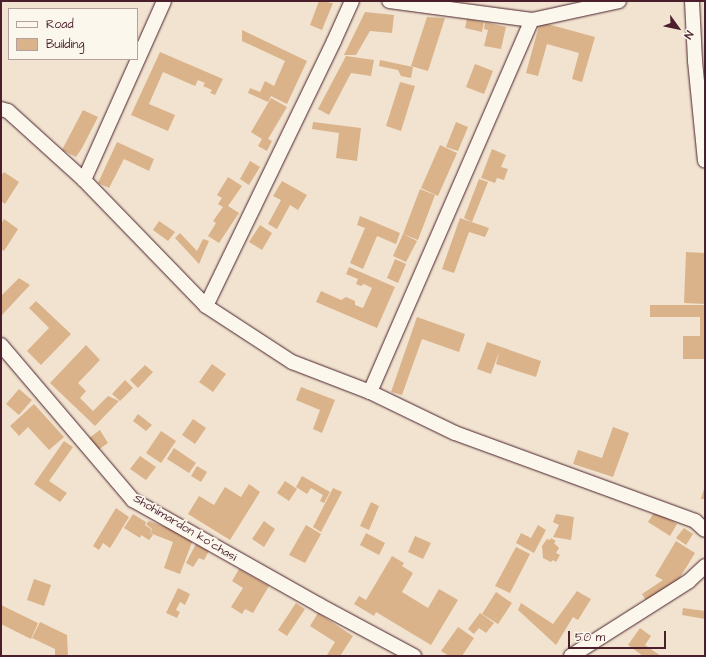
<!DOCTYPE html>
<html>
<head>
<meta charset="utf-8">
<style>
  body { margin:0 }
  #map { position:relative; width:706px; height:657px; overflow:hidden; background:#f1e3cf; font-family:"Architects Daughter",sans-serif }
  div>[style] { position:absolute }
  .building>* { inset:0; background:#dab38b }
  .roads { filter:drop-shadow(0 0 1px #4a1f2b) drop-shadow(0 0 1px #4a1f2b) }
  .minor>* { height:14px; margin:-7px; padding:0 7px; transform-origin:7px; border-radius:7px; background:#fbf7ec }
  span { translate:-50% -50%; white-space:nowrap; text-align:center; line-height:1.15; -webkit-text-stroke:3.5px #fbf7ec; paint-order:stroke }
  .street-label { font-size:12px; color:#4a1f2b }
  .frame { position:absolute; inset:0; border:2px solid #4a1f2b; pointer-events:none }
  .legend { position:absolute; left:8px; top:8px; width:130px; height:52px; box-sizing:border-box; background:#fbf7ec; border:1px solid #b4a19f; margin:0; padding:5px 7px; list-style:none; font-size:12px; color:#4a1f2b }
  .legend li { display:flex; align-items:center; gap:8px; height:20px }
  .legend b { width:20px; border:1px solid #b4a19f }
  .north { position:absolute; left:658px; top:8px; width:40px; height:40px; -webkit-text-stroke:3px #fbf7ec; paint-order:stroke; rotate:123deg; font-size:11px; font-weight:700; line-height:16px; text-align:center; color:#4a1f2b }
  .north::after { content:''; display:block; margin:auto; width:14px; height:18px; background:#4a1f2b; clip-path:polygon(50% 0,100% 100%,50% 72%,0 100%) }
  .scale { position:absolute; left:568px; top:631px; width:98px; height:18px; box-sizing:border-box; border:2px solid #4a1f2b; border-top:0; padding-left:5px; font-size:12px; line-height:14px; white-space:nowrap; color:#4a1f2b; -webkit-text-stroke:3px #fbf7ec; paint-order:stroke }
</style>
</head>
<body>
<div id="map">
  <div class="building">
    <div style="clip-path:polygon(319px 1px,333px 3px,322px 30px,310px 25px)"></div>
    <div style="clip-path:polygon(365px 12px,394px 15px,392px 33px,370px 31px,356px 55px,344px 55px)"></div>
    <div style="clip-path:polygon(427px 17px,445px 18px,428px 71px,411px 66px)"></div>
    <div style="clip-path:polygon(467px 19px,484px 22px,482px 32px,465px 28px)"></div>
    <div style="clip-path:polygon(485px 22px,506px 27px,501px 49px,484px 46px,488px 30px,484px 29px)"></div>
    <div style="clip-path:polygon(540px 22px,595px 37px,582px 82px,572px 79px,579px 53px,547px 44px,538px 76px,526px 73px)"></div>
    <div style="clip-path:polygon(242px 30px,307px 61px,287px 104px,271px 96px,268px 102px,248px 93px,250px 88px,260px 92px,265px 81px,274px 86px,285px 61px,242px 41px)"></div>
    <div style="clip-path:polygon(160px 52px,223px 79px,215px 95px,210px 93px,212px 90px,203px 86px,205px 83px,198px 80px,195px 86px,163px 72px,149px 104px,175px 115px,168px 131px,131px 115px)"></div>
    <div style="clip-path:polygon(346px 56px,374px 60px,371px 76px,351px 73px,329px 115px,318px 109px)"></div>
    <div style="clip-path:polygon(380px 60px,413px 67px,411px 78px,401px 76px,398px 70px,379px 66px)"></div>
    <div style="clip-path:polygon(475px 64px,493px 71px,484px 94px,466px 87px)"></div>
    <div style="clip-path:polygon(400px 82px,415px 86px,401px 131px,386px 126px)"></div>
    <div style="clip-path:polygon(271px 98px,287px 107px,268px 139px,272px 141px,267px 151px,258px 146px,262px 139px,251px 132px)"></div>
    <div style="clip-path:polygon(83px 110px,98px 117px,82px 148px,76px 157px,62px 150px)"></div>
    <div style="clip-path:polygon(313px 122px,361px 128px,357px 161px,336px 158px,339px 133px,312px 129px)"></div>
    <div style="clip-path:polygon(456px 122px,468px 127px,458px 151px,446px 147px)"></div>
    <div style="clip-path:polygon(117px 142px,154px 159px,149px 171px,124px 159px,109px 188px,98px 183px)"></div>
    <div style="clip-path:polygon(440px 145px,457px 153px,438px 196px,421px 188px)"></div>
    <div style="clip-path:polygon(492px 149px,506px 155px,501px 167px,508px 169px,504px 180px,497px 178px,495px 183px,481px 178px)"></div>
    <div style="clip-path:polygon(250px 161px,260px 167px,249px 185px,240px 179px)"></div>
    <div style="clip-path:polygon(4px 172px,19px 182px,5px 204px,1px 201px,1px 176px)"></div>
    <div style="clip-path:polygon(228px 177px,242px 186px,228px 206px,239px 213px,219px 243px,208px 236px,216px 223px,213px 221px,223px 207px,218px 204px,222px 198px,217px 195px)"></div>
    <div style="clip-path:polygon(479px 179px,488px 182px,472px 222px,464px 218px)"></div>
    <div style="clip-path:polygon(282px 181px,307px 195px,298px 210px,290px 205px,277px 229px,268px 224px,281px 200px,273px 196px)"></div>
    <div style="clip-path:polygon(420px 189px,435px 195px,418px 240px,403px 234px)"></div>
    <div style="clip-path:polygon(360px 216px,400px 233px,396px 244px,377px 236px,363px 269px,350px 263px,365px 228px,357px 225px)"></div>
    <div style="clip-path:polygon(460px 218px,489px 228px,485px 237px,469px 232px,454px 273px,442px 269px)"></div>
    <div style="clip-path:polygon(4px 219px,18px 229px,4px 251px,1px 249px,1px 224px)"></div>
    <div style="clip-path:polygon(159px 221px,175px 232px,168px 241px,153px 230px)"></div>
    <div style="clip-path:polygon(260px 225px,272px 233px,262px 250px,249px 242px)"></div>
    <div style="clip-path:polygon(180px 233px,197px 251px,203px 239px,209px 241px,199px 264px,175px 238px)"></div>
    <div style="clip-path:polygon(403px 234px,417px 241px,406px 262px,393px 256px)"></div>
    <div style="clip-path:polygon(686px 252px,705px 253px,705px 304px,684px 303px)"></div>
    <div style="clip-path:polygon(395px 259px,406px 264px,398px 283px,387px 278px)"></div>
    <div style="clip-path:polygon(349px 267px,395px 287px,377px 328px,316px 302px,321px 291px,341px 300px,346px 297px,355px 301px,355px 305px,363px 308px,372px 288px,364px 284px,361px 286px,356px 284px,358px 279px,346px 274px)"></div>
    <div style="clip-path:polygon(19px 278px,30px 285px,1px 316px,1px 296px)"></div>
    <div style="clip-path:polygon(36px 301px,71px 334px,41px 365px,27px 351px,49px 328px,29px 308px)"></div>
    <div style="clip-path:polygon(650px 305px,705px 305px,705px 359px,683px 359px,683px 336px,700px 336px,700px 317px,650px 317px)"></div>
    <div style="clip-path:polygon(417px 317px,465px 334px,459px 352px,422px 339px,402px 395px,391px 392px)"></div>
    <div style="clip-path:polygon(487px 342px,541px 361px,536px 377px,496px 364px,499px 352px,491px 374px,477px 369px)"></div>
    <div style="clip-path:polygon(86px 345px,100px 360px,78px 383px,86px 391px,80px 398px,93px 411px,108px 396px,119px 401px,95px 426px,50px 383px)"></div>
    <div style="clip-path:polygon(212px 364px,226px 374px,213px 392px,199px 382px)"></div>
    <div style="clip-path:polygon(145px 365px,153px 372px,138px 388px,130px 380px)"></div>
    <div style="clip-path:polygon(125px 380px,133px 388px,120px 401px,112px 394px)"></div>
    <div style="clip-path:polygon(301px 387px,335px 400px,322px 433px,313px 429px,320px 410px,296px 400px)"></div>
    <div style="clip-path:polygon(19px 389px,32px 400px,19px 415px,6px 404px)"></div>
    <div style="clip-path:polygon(34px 404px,64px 437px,49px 450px,28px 427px,19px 436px,10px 426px)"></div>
    <div style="clip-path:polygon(138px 414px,152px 425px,146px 431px,133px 421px)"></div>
    <div style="clip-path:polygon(193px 419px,206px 428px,195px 444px,182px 435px)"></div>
    <div style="clip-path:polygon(613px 427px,629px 433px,613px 477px,573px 464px,578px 450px,602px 458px)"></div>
    <div style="clip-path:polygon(100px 430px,108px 443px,98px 450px,89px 438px)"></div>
    <div style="clip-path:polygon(161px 431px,176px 441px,161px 463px,146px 453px)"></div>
    <div style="clip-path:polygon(64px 441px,73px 447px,49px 481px,67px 493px,60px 502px,34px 484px)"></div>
    <div style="clip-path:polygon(174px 448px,196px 463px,189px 473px,167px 459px)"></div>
    <div style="clip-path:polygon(140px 456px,156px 467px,146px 480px,130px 469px)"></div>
    <div style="clip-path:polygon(197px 466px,207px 472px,201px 482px,191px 476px)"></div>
    <div style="clip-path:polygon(302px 476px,330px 492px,324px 503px,320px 501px,323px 495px,311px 488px,307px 494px,296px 487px)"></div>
    <div style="clip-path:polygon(285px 481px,297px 489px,289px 501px,277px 493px)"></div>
    <div style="clip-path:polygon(249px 484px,260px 492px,230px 540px,188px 514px,199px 496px,214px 505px,225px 487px,241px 497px)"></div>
    <div style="clip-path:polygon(705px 485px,705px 499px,701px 499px)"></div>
    <div style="clip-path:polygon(333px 488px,342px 492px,321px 532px,313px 527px)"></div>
    <div style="clip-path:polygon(371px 502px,379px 506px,369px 530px,360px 526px)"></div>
    <div style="clip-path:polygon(116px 508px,129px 517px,110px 548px,103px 543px,99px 550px,93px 546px)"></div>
    <div style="clip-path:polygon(655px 511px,677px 524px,670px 536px,648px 522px)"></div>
    <div style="clip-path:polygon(133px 514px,146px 522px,145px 525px,151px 529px,150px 533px,153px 535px,149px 540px,141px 535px,140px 538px,124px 528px)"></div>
    <div style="clip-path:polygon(556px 514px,574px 517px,571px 540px,553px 537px,559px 525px,553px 522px)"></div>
    <div style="clip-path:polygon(149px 521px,194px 537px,180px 574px,164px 568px,173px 542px,150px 533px,152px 529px,146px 524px)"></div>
    <div style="clip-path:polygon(264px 521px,275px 529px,264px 547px,252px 539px)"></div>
    <div style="clip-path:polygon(306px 525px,321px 534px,305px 563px,289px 555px)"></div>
    <div style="clip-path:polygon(538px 525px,546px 530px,534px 553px,516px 543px,521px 533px,531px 538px)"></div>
    <div style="clip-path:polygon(684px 528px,693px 534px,686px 545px,676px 538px)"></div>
    <div style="clip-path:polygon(366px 533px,385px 543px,379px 555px,360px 545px)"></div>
    <div style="clip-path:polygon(415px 536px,431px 543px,423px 559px,408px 552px)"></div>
    <div style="clip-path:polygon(551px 538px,556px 541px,554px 543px,559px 548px,556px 553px,560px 555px,556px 562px,553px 560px,551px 562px,543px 558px,542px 546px,547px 539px,550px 540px)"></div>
    <div style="clip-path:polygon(676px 541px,695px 553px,676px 584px,647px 602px,642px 594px,663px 580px,655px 576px)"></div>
    <div style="clip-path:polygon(196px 544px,209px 551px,204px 560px,199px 558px,193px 567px,186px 563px)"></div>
    <div style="clip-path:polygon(516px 547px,530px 554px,510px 593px,495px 586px)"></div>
    <div style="clip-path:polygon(392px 556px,404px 563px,402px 566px,413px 573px,402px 592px,428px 608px,439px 589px,458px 600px,431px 645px,376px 612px,374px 616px,354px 604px,359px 596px,366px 600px)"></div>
    <div style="clip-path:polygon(239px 569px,269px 586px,253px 613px,245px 609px,242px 614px,231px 607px,243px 588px,232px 581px)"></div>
    <div style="clip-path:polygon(34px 579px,51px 585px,44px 606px,27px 600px)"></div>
    <div style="clip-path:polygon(178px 588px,190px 594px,185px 605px,180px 602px,176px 610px,180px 612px,177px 618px,166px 613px)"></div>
    <div style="clip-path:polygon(577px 591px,582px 594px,577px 603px,582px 594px,591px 599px,578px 620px,568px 614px,573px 617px,556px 645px,518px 610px,521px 603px,553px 624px)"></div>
    <div style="clip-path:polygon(496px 592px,512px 603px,498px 624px,482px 614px)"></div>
    <div style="clip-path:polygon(296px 603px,305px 609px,287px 636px,278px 630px)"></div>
    <div style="clip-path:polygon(1px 605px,38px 623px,31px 639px,1px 624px)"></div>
    <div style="clip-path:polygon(683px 608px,705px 611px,705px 619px,682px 615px)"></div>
    <div style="clip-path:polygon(318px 613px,353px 636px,340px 656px,327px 655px,335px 642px,310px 626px)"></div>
    <div style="clip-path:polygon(480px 613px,494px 623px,486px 633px,479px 628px,474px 634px,468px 629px)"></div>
    <div style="clip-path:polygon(40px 622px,67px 635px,68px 656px,55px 656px,55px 649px,32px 638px)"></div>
    <div style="clip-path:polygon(458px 627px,474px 638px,462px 656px,449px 656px,441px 651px)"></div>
    <div style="clip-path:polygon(640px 628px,651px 636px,645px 645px,661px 656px,643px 656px,628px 645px)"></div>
  </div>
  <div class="roads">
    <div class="minor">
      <div style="left:692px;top:1px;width:60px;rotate:87.1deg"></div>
      <div style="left:695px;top:61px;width:100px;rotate:84.3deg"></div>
      <div style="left:532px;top:20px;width:89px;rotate:-12.3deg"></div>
      <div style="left:1px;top:109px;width:7px;rotate:16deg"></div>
      <div style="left:8px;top:111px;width:103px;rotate:42.2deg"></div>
      <div style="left:84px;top:180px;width:175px;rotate:45.9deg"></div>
      <div style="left:206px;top:306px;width:103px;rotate:33.1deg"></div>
      <div style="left:292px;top:362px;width:84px;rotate:21deg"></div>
      <div style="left:370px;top:392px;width:94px;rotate:25.8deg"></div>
      <div style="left:455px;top:433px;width:256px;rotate:20.1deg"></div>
      <div style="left:695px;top:521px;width:13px;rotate:42deg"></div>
      <div style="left:84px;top:180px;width:196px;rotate:-65.9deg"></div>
      <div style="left:206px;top:306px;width:294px;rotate:-64.2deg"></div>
      <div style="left:334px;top:41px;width:44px;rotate:-65.8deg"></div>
      <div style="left:1px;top:345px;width:204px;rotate:49.6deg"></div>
      <div style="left:133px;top:500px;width:214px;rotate:29.4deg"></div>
      <div style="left:319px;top:605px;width:108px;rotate:28.2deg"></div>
      <div style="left:370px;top:392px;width:406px;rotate:-66.5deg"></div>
      <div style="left:532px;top:20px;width:144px;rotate:-172.4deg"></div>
      <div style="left:571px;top:656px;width:140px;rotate:-32.4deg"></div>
      <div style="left:689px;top:581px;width:22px;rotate:-43deg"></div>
    </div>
  </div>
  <div class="street-label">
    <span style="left:185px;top:528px;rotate:31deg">Shohimardon koʻchasi</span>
  </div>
  <div class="frame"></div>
  <ul class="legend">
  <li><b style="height:5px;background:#fbf7ec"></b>Road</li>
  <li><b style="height:11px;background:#dab38b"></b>Building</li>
  </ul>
  <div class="north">N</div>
  <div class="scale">50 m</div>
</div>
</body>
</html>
